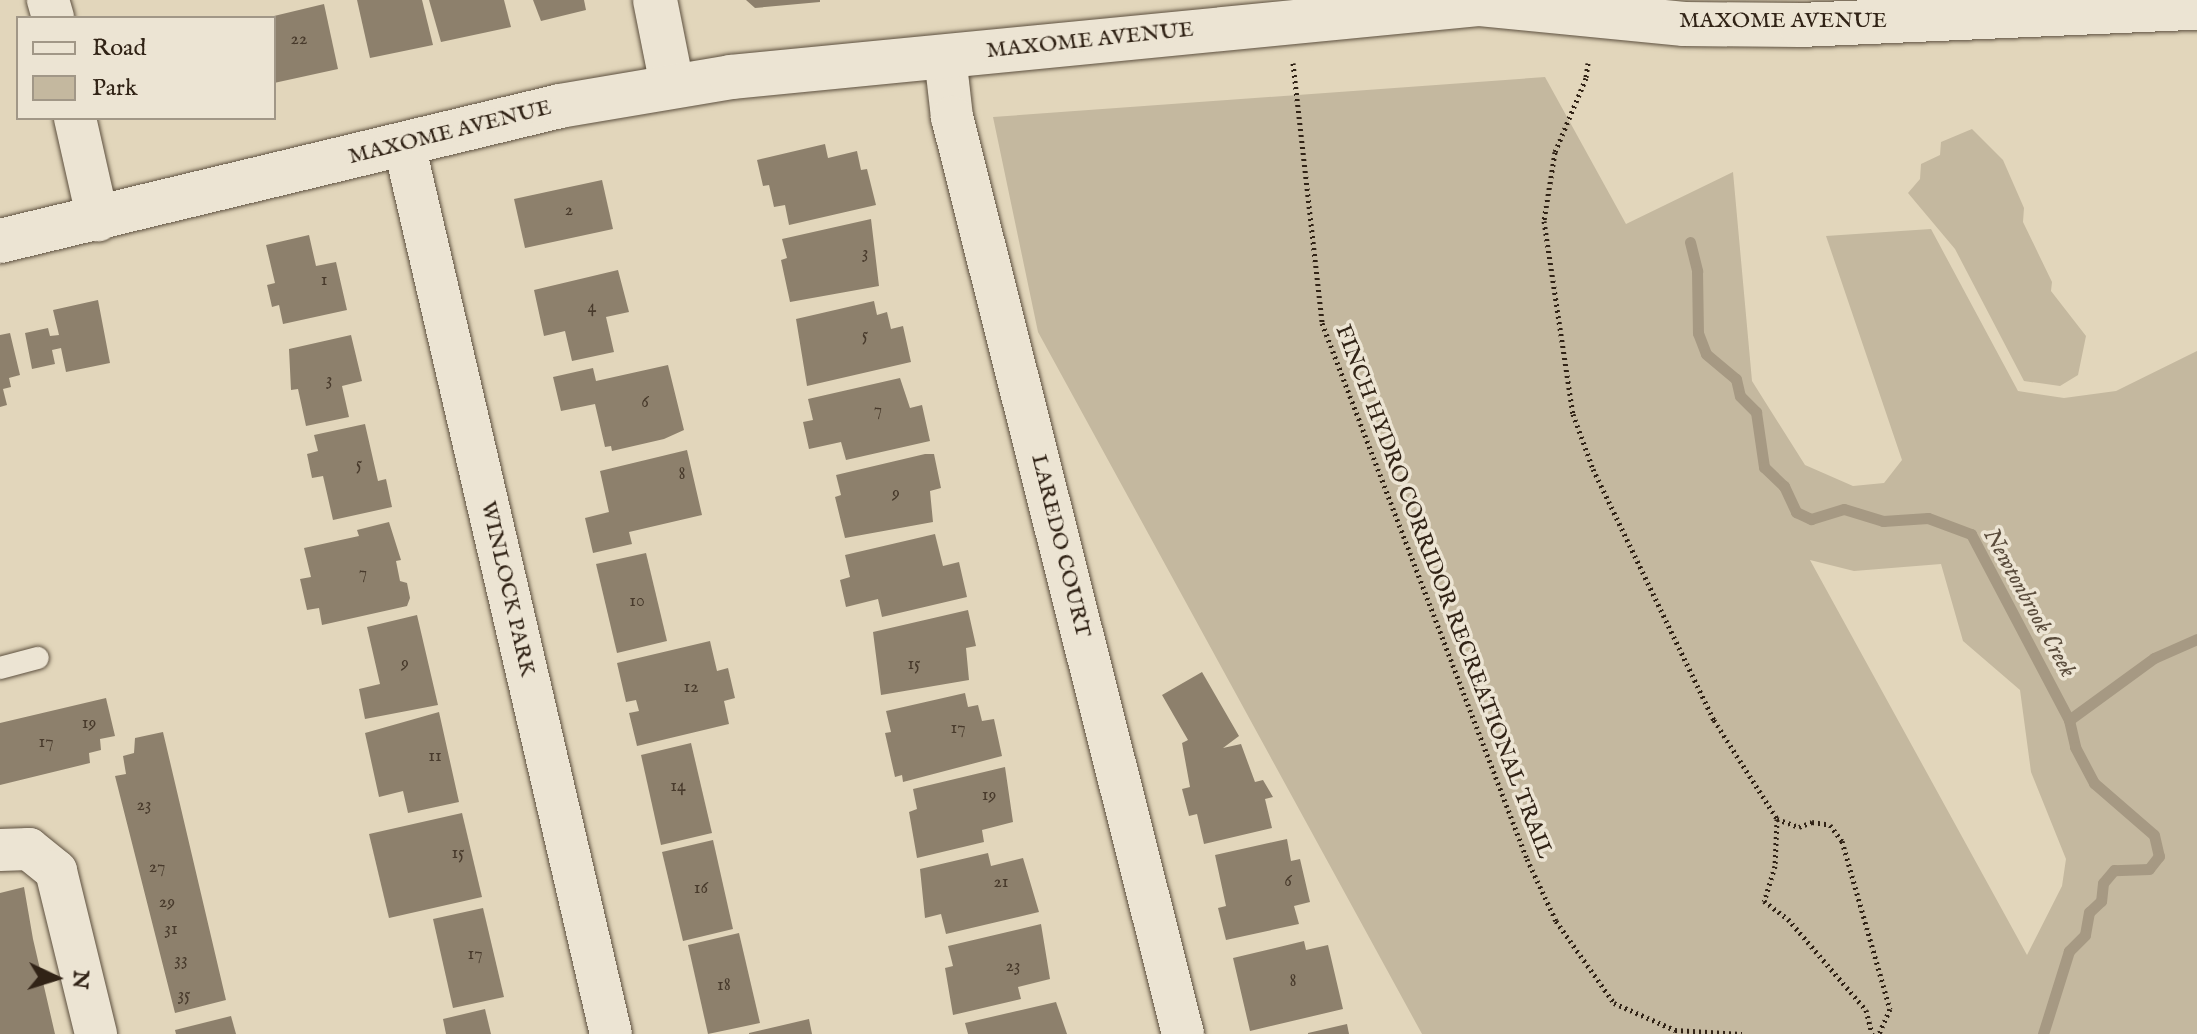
<!DOCTYPE html>
<html>
<head>
<meta charset="utf-8">
<style>
  body { margin:0 }
  #map { position:relative; width:2197px; height:1034px; overflow:hidden; background:#e2d6bb; font-family:"IM FELL English",serif }
  div>[style] { position:absolute }
  .green>* { inset:0; background:#c4b89f }
  .stream>* { height:11px; margin:-5.5px; padding:0 5.5px; transform-origin:5.5px; border-radius:5.5px; background:#a69983 }
  .building>* { inset:0; background:#8d806c }
  .path>* { height:5px; margin-top:-2.5px; transform-origin:0; background:repeating-linear-gradient(90deg,#312316 0 2px,transparent 0 6px) }
  .roads { filter:drop-shadow(0 0 2px #5d503f) drop-shadow(0 0 2px #5d503f) }
  .lane>* { height:22px; margin:-11px; padding:0 11px; transform-origin:11px; border-radius:11px; background:#ece4d3 }
  .street>* { height:42px; margin:-21px; padding:0 21px; transform-origin:21px; border-radius:21px; background:#ece4d3 }
  .secondary>* { height:44px; margin:-22px; padding:0 22px; transform-origin:22px; border-radius:22px; background:#ece4d3 }
  span { translate:-50% -50%; white-space:nowrap; text-align:center; line-height:1.15; -webkit-text-stroke:7px #ece4d3; paint-order:stroke }
  .number-label { font-size:18px; color:#483a2c }
  .number-label span { -webkit-text-stroke-width:0 }
  .street-label { font-size:22px; color:#312316 }
  .water-label { font-size:24px; color:#5a4c3c; font-style:italic }
  .legend { position:absolute; left:16px; top:16px; width:260px; height:104px; box-sizing:border-box; background:#ece4d3; border:2px solid #a19787; margin:0; padding:10px 14px; list-style:none; font-size:24px; color:#312316 }
  .legend li { display:flex; align-items:center; gap:16px; height:40px }
  .legend b { width:40px; border:2px solid #a19787 }
  .north { position:absolute; left:16px; top:938px; width:80px; height:80px; -webkit-text-stroke:6px #ece4d3; paint-order:stroke; rotate:94deg; font-size:22px; font-weight:700; line-height:32px; text-align:center; color:#312316 }
  .north::after { content:''; display:block; margin:auto; width:28px; height:36px; background:#312316; clip-path:polygon(50% 0,100% 100%,50% 72%,0 100%) }
</style>
</head>
<body>
<div id="map">
  <div class="green">
    <div style="clip-path:polygon(evenodd,1545px 77px,1626px 224px,1733px 172px,1752px 381px,1805px 465px,1853px 486px,1884px 483px,1902px 460px,1826px 236px,1931px 229px,2018px 391px,2064px 398px,2116px 391px,2197px 351px,2197px 1034px,1422px 1034px,1038px 332px,993px 117px,1545px 77px,1810px 560px,1854px 571px,1941px 564px,1963px 641px,2020px 690px,2031px 772px,2066px 859px,2062px 886px,2027px 955px,1810px 560px)"></div>
    <div style="clip-path:polygon(1972px 129px,2003px 160px,2024px 208px,2023px 222px,2052px 282px,2051px 291px,2086px 336px,2078px 375px,2060px 386px,2024px 381px,1955px 249px,1908px 193px,1920px 179px,1921px 164px,1940px 155px,1941px 142px)"></div>
  </div>
  <div class="stream">
    <div style="left:1690px;top:242px;width:30px;rotate:76deg"></div>
    <div style="left:1697px;top:271px;width:62px;rotate:89.1deg"></div>
    <div style="left:1698px;top:333px;width:22px;rotate:69deg"></div>
    <div style="left:1706px;top:354px;width:39px;rotate:40deg"></div>
    <div style="left:1736px;top:379px;width:17px;rotate:77deg"></div>
    <div style="left:1740px;top:396px;width:23px;rotate:45deg"></div>
    <div style="left:1756px;top:412px;width:56px;rotate:81.7deg"></div>
    <div style="left:1764px;top:467px;width:28px;rotate:44deg"></div>
    <div style="left:1784px;top:486px;width:29px;rotate:65deg"></div>
    <div style="left:1796px;top:512px;width:17px;rotate:25deg"></div>
    <div style="left:1811px;top:519px;width:34px;rotate:-17deg"></div>
    <div style="left:1844px;top:509px;width:41px;rotate:17.1deg"></div>
    <div style="left:1883px;top:521px;width:45px;rotate:-3.8deg"></div>
    <div style="left:1928px;top:518px;width:46px;rotate:20.4deg"></div>
    <div style="left:1971px;top:534px;width:210px;rotate:62.2deg"></div>
    <div style="left:2069px;top:720px;width:28px;rotate:77deg"></div>
    <div style="left:2075px;top:747px;width:41px;rotate:62.2deg"></div>
    <div style="left:2094px;top:783px;width:79px;rotate:40.9deg"></div>
    <div style="left:2154px;top:835px;width:22px;rotate:77deg"></div>
    <div style="left:2159px;top:856px;width:16px;rotate:128deg"></div>
    <div style="left:2149px;top:869px;width:35px;rotate:178deg"></div>
    <div style="left:2114px;top:870px;width:17px;rotate:130deg"></div>
    <div style="left:2103px;top:883px;width:18px;rotate:96deg"></div>
    <div style="left:2101px;top:901px;width:16px;rotate:137deg"></div>
    <div style="left:2089px;top:912px;width:23px;rotate:100deg"></div>
    <div style="left:2085px;top:935px;width:23px;rotate:135deg"></div>
    <div style="left:2069px;top:951px;width:87px;rotate:107.4deg"></div>
    <div style="left:2069px;top:720px;width:105px;rotate:-36.1deg"></div>
    <div style="left:2154px;top:658px;width:47px;rotate:-23.8deg"></div>
  </div>
  <div class="building">
    <div style="clip-path:polygon(357px 0,422px 0,433px 45px,370px 58px)"></div>
    <div style="clip-path:polygon(429px 0,504px 0,511px 27px,441px 42px)"></div>
    <div style="clip-path:polygon(533px 0,584px 0,586px 10px,541px 21px)"></div>
    <div style="clip-path:polygon(746px 0,820px 0,820px 2px,755px 8px)"></div>
    <div style="clip-path:polygon(324px 4px,338px 69px,274px 83px,274px 16px)"></div>
    <div style="clip-path:polygon(825px 144px,828px 158px,857px 151px,861px 170px,867px 169px,876px 205px,789px 225px,785px 205px,774px 207px,769px 185px,763px 186px,757px 160px)"></div>
    <div style="clip-path:polygon(602px 180px,613px 229px,525px 248px,514px 199px)"></div>
    <div style="clip-path:polygon(871px 219px,879px 286px,790px 302px,781px 260px,787px 258px,782px 239px)"></div>
    <div style="clip-path:polygon(309px 235px,316px 266px,336px 262px,347px 310px,283px 324px,279px 305px,272px 307px,267px 285px,275px 283px,266px 245px)"></div>
    <div style="clip-path:polygon(618px 270px,629px 312px,606px 317px,614px 352px,572px 361px,565px 331px,544px 336px,534px 290px)"></div>
    <div style="clip-path:polygon(98px 300px,110px 363px,66px 372px,61px 348px,52px 350px,55px 364px,32px 369px,25px 333px,48px 328px,50px 336px,59px 335px,53px 310px)"></div>
    <div style="clip-path:polygon(874px 301px,877px 315px,887px 312px,891px 329px,903px 326px,911px 362px,807px 386px,796px 319px)"></div>
    <div style="clip-path:polygon(10px 333px,20px 375px,9px 378px,11px 387px,3px 389px,7px 405px,0 407px,0 335px)"></div>
    <div style="clip-path:polygon(351px 335px,362px 381px,342px 386px,349px 417px,306px 426px,298px 389px,291px 390px,289px 349px)"></div>
    <div style="clip-path:polygon(668px 365px,684px 430px,664px 439px,612px 451px,611px 446px,605px 447px,595px 404px,561px 411px,553px 377px,593px 368px,596px 381px)"></div>
    <div style="clip-path:polygon(900px 378px,910px 408px,922px 405px,930px 441px,846px 460px,841px 442px,809px 449px,803px 422px,813px 420px,808px 399px)"></div>
    <div style="clip-path:polygon(365px 424px,378px 481px,386px 479px,392px 507px,333px 520px,323px 476px,312px 478px,307px 454px,318px 451px,314px 435px)"></div>
    <div style="clip-path:polygon(687px 450px,702px 515px,629px 532px,632px 544px,593px 553px,585px 518px,609px 512px,600px 471px)"></div>
    <div style="clip-path:polygon(925px 454px,934px 454px,941px 488px,930px 491px,933px 522px,845px 538px,835px 497px,841px 495px,836px 475px)"></div>
    <div style="clip-path:polygon(389px 522px,401px 560px,396px 561px,400px 581px,407px 583px,410px 598px,407px 606px,322px 625px,319px 608px,307px 610px,300px 579px,311px 577px,304px 548px,359px 536px,357px 530px)"></div>
    <div style="clip-path:polygon(935px 534px,943px 566px,959px 562px,967px 597px,882px 617px,878px 599px,846px 607px,840px 580px,850px 577px,845px 555px)"></div>
    <div style="clip-path:polygon(646px 553px,667px 641px,617px 653px,596px 564px)"></div>
    <div style="clip-path:polygon(968px 610px,976px 646px,966px 648px,969px 680px,881px 695px,873px 632px)"></div>
    <div style="clip-path:polygon(417px 615px,438px 705px,365px 719px,359px 689px,380px 684px,367px 627px)"></div>
    <div style="clip-path:polygon(710px 641px,717px 671px,728px 668px,735px 698px,724px 701px,729px 724px,637px 746px,629px 713px,639px 711px,636px 700px,626px 702px,617px 663px)"></div>
    <div style="clip-path:polygon(1202px 672px,1239px 736px,1223px 748px,1241px 744px,1255px 782px,1263px 780px,1273px 797px,1265px 799px,1272px 828px,1204px 844px,1197px 814px,1189px 816px,1182px 789px,1190px 787px,1182px 743px,1188px 740px,1162px 695px)"></div>
    <div style="clip-path:polygon(965px 693px,968px 707px,978px 705px,982px 721px,994px 719px,1002px 756px,903px 782px,902px 775px,895px 777px,885px 733px,891px 732px,886px 711px)"></div>
    <div style="clip-path:polygon(106px 698px,115px 736px,100px 739px,101px 750px,89px 753px,90px 763px,0 785px,0 723px)"></div>
    <div style="clip-path:polygon(439px 712px,459px 802px,408px 813px,403px 791px,379px 797px,365px 733px)"></div>
    <div style="clip-path:polygon(163px 732px,226px 1000px,175px 1013px,115px 776px,126px 774px,123px 756px,134px 753px,135px 738px)"></div>
    <div style="clip-path:polygon(691px 743px,712px 833px,661px 845px,641px 755px)"></div>
    <div style="clip-path:polygon(1005px 767px,1013px 822px,982px 830px,984px 842px,917px 858px,909px 812px,917px 809px,913px 789px)"></div>
    <div style="clip-path:polygon(462px 813px,482px 897px,389px 918px,369px 834px)"></div>
    <div style="clip-path:polygon(1287px 839px,1291px 861px,1300px 859px,1310px 902px,1294px 906px,1299px 924px,1226px 940px,1218px 908px,1226px 906px,1215px 855px)"></div>
    <div style="clip-path:polygon(713px 840px,733px 929px,683px 941px,662px 852px)"></div>
    <div style="clip-path:polygon(988px 853px,991px 866px,1023px 858px,1039px 912px,946px 934px,941px 914px,925px 918px,920px 869px)"></div>
    <div style="clip-path:polygon(24px 887px,33px 939px,55px 1034px,0 1034px,0 893px)"></div>
    <div style="clip-path:polygon(483px 908px,504px 997px,453px 1008px,433px 919px)"></div>
    <div style="clip-path:polygon(1041px 924px,1050px 979px,1018px 987px,1021px 999px,953px 1015px,945px 968px,953px 966px,948px 946px)"></div>
    <div style="clip-path:polygon(739px 933px,760px 1023px,708px 1034px,688px 945px)"></div>
    <div style="clip-path:polygon(1304px 941px,1306px 950px,1328px 945px,1343px 1009px,1250px 1031px,1233px 958px)"></div>
    <div style="clip-path:polygon(1056px 1002px,1067px 1034px,968px 1034px,965px 1023px)"></div>
    <div style="clip-path:polygon(485px 1009px,491px 1034px,446px 1034px,443px 1019px)"></div>
    <div style="clip-path:polygon(231px 1016px,236px 1034px,176px 1034px,175px 1030px)"></div>
    <div style="clip-path:polygon(809px 1019px,812px 1034px,749px 1034px,749px 1033px)"></div>
    <div style="clip-path:polygon(1347px 1024px,1349px 1034px,1308px 1034px,1308px 1033px)"></div>
  </div>
  <div class="path">
    <div style="left:1293px;top:63px;width:262px;rotate:83.6deg"></div>
    <div style="left:1322px;top:323px;width:574px;rotate:69.07deg"></div>
    <div style="left:1527px;top:859px;width:68px;rotate:64.9deg"></div>
    <div style="left:1556px;top:921px;width:100px;rotate:54.7deg"></div>
    <div style="left:1614px;top:1003px;width:67px;rotate:23.9deg"></div>
    <div style="left:1675px;top:1030px;width:67px;rotate:3.4deg"></div>
    <div style="left:1588px;top:63px;width:15px;rotate:98deg"></div>
    <div style="left:1586px;top:78px;width:80px;rotate:112.7deg"></div>
    <div style="left:1555px;top:152px;width:70px;rotate:99.1deg"></div>
    <div style="left:1544px;top:221px;width:195px;rotate:81.5deg"></div>
    <div style="left:1573px;top:414px;width:59px;rotate:70deg"></div>
    <div style="left:1593px;top:469px;width:279px;rotate:64.3deg"></div>
    <div style="left:1714px;top:720px;width:117px;rotate:57.5deg"></div>
    <div style="left:1777px;top:819px;width:23px;rotate:20deg"></div>
    <div style="left:1799px;top:827px;width:14px;rotate:-21deg"></div>
    <div style="left:1812px;top:822px;width:18px;rotate:9deg"></div>
    <div style="left:1830px;top:825px;width:20px;rotate:53deg"></div>
    <div style="left:1842px;top:841px;width:175px;rotate:74.1deg"></div>
    <div style="left:1890px;top:1009px;width:27px;rotate:114deg"></div>
    <div style="left:1777px;top:819px;width:47px;rotate:92.4deg"></div>
    <div style="left:1775px;top:866px;width:37px;rotate:107deg"></div>
    <div style="left:1764px;top:901px;width:30px;rotate:37deg"></div>
    <div style="left:1788px;top:919px;width:120px;rotate:49.4deg"></div>
    <div style="left:1866px;top:1010px;width:25px;rotate:76deg"></div>
  </div>
  <div class="roads">
    <div class="lane">
      <div style="left:0;top:668px;width:39px;rotate:-15deg"></div>
    </div>
    <div class="street">
      <div style="left:48px;top:0;width:19px;rotate:74deg"></div>
      <div style="left:945px;top:56px;width:61px;rotate:83.5deg"></div>
      <div style="left:952px;top:117px;width:946px;rotate:75.86deg"></div>
      <div style="left:75px;top:118px;width:105px;rotate:77.3deg"></div>
      <div style="left:404px;top:144px;width:914px;rotate:76.91deg"></div>
      <div style="left:0;top:850px;width:29px;rotate:-2deg"></div>
      <div style="left:29px;top:849px;width:35px;rotate:39deg"></div>
      <div style="left:56px;top:871px;width:168px;rotate:76.2deg"></div>
    </div>
    <div class="secondary">
      <div style="left:655px;top:0;width:87px;rotate:78.7deg"></div>
      <div style="left:0;top:241px;width:576px;rotate:-13.55deg"></div>
      <div style="left:560px;top:106px;width:173px;rotate:-9.6deg"></div>
      <div style="left:731px;top:77px;width:753px;rotate:-5.57deg"></div>
      <div style="left:1480px;top:4px;width:205px;rotate:5.6deg"></div>
      <div style="left:1684px;top:24px;width:116px;rotate:0.5deg"></div>
      <div style="left:1800px;top:25px;width:397px;rotate:-2.5deg"></div>
    </div>
  </div>
  <div class="number-label">
    <span style="left:299px;top:40px">22</span>
    <span style="left:569px;top:211px">2</span>
    <span style="left:865px;top:254px">3</span>
    <span style="left:324px;top:281px">1</span>
    <span style="left:592px;top:308px">4</span>
    <span style="left:865px;top:336px">5</span>
    <span style="left:329px;top:381px">3</span>
    <span style="left:645px;top:403px">6</span>
    <span style="left:878px;top:411px">7</span>
    <span style="left:359px;top:465px">5</span>
    <span style="left:682px;top:475px">8</span>
    <span style="left:896px;top:494px">9</span>
    <span style="left:363px;top:574px">7</span>
    <span style="left:637px;top:602px">10</span>
    <span style="left:405px;top:664px">9</span>
    <span style="left:914px;top:665px">15</span>
    <span style="left:691px;top:688px">12</span>
    <span style="left:89px;top:724px">19</span>
    <span style="left:958px;top:729px">17</span>
    <span style="left:46px;top:743px">17</span>
    <span style="left:435px;top:757px">11</span>
    <span style="left:678px;top:787px">14</span>
    <span style="left:989px;top:796px">19</span>
    <span style="left:144px;top:806px">23</span>
    <span style="left:458px;top:854px">15</span>
    <span style="left:157px;top:868px">27</span>
    <span style="left:1288px;top:882px">6</span>
    <span style="left:1001px;top:883px">21</span>
    <span style="left:701px;top:889px">16</span>
    <span style="left:167px;top:903px">29</span>
    <span style="left:171px;top:930px">31</span>
    <span style="left:475px;top:955px">17</span>
    <span style="left:181px;top:961px">33</span>
    <span style="left:1013px;top:967px">23</span>
    <span style="left:1293px;top:982px">8</span>
    <span style="left:724px;top:986px">18</span>
    <span style="left:184px;top:996px">35</span>
  </div>
  <div class="street-label">
    <span style="left:1783px;top:22px">MAXOME AVENUE</span>
    <span style="left:1090px;top:41px;rotate:-6deg">MAXOME AVENUE</span>
    <span style="left:450px;top:133px;rotate:-14deg">MAXOME AVENUE</span>
    <span style="left:1060px;top:546px;rotate:76deg">LAREDO COURT</span>
    <span style="left:507px;top:589px;rotate:77deg">WINLOCK PARK</span>
    <span style="left:1443px;top:592px;rotate:69deg">FINCH HYDRO CORRIDOR RECREATIONAL TRAIL</span>
  </div>
  <div class="water-label">
    <span style="left:2029px;top:603px;rotate:61deg">Newtonbrook Creek</span>
  </div>
  <ul class="legend">
  <li><b style="height:10px;background:#ece4d3"></b>Road</li>
  <li><b style="height:22px;background:#c4b89f"></b>Park</li>
  </ul>
  <div class="north">N</div>
</div>
</body>
</html>
